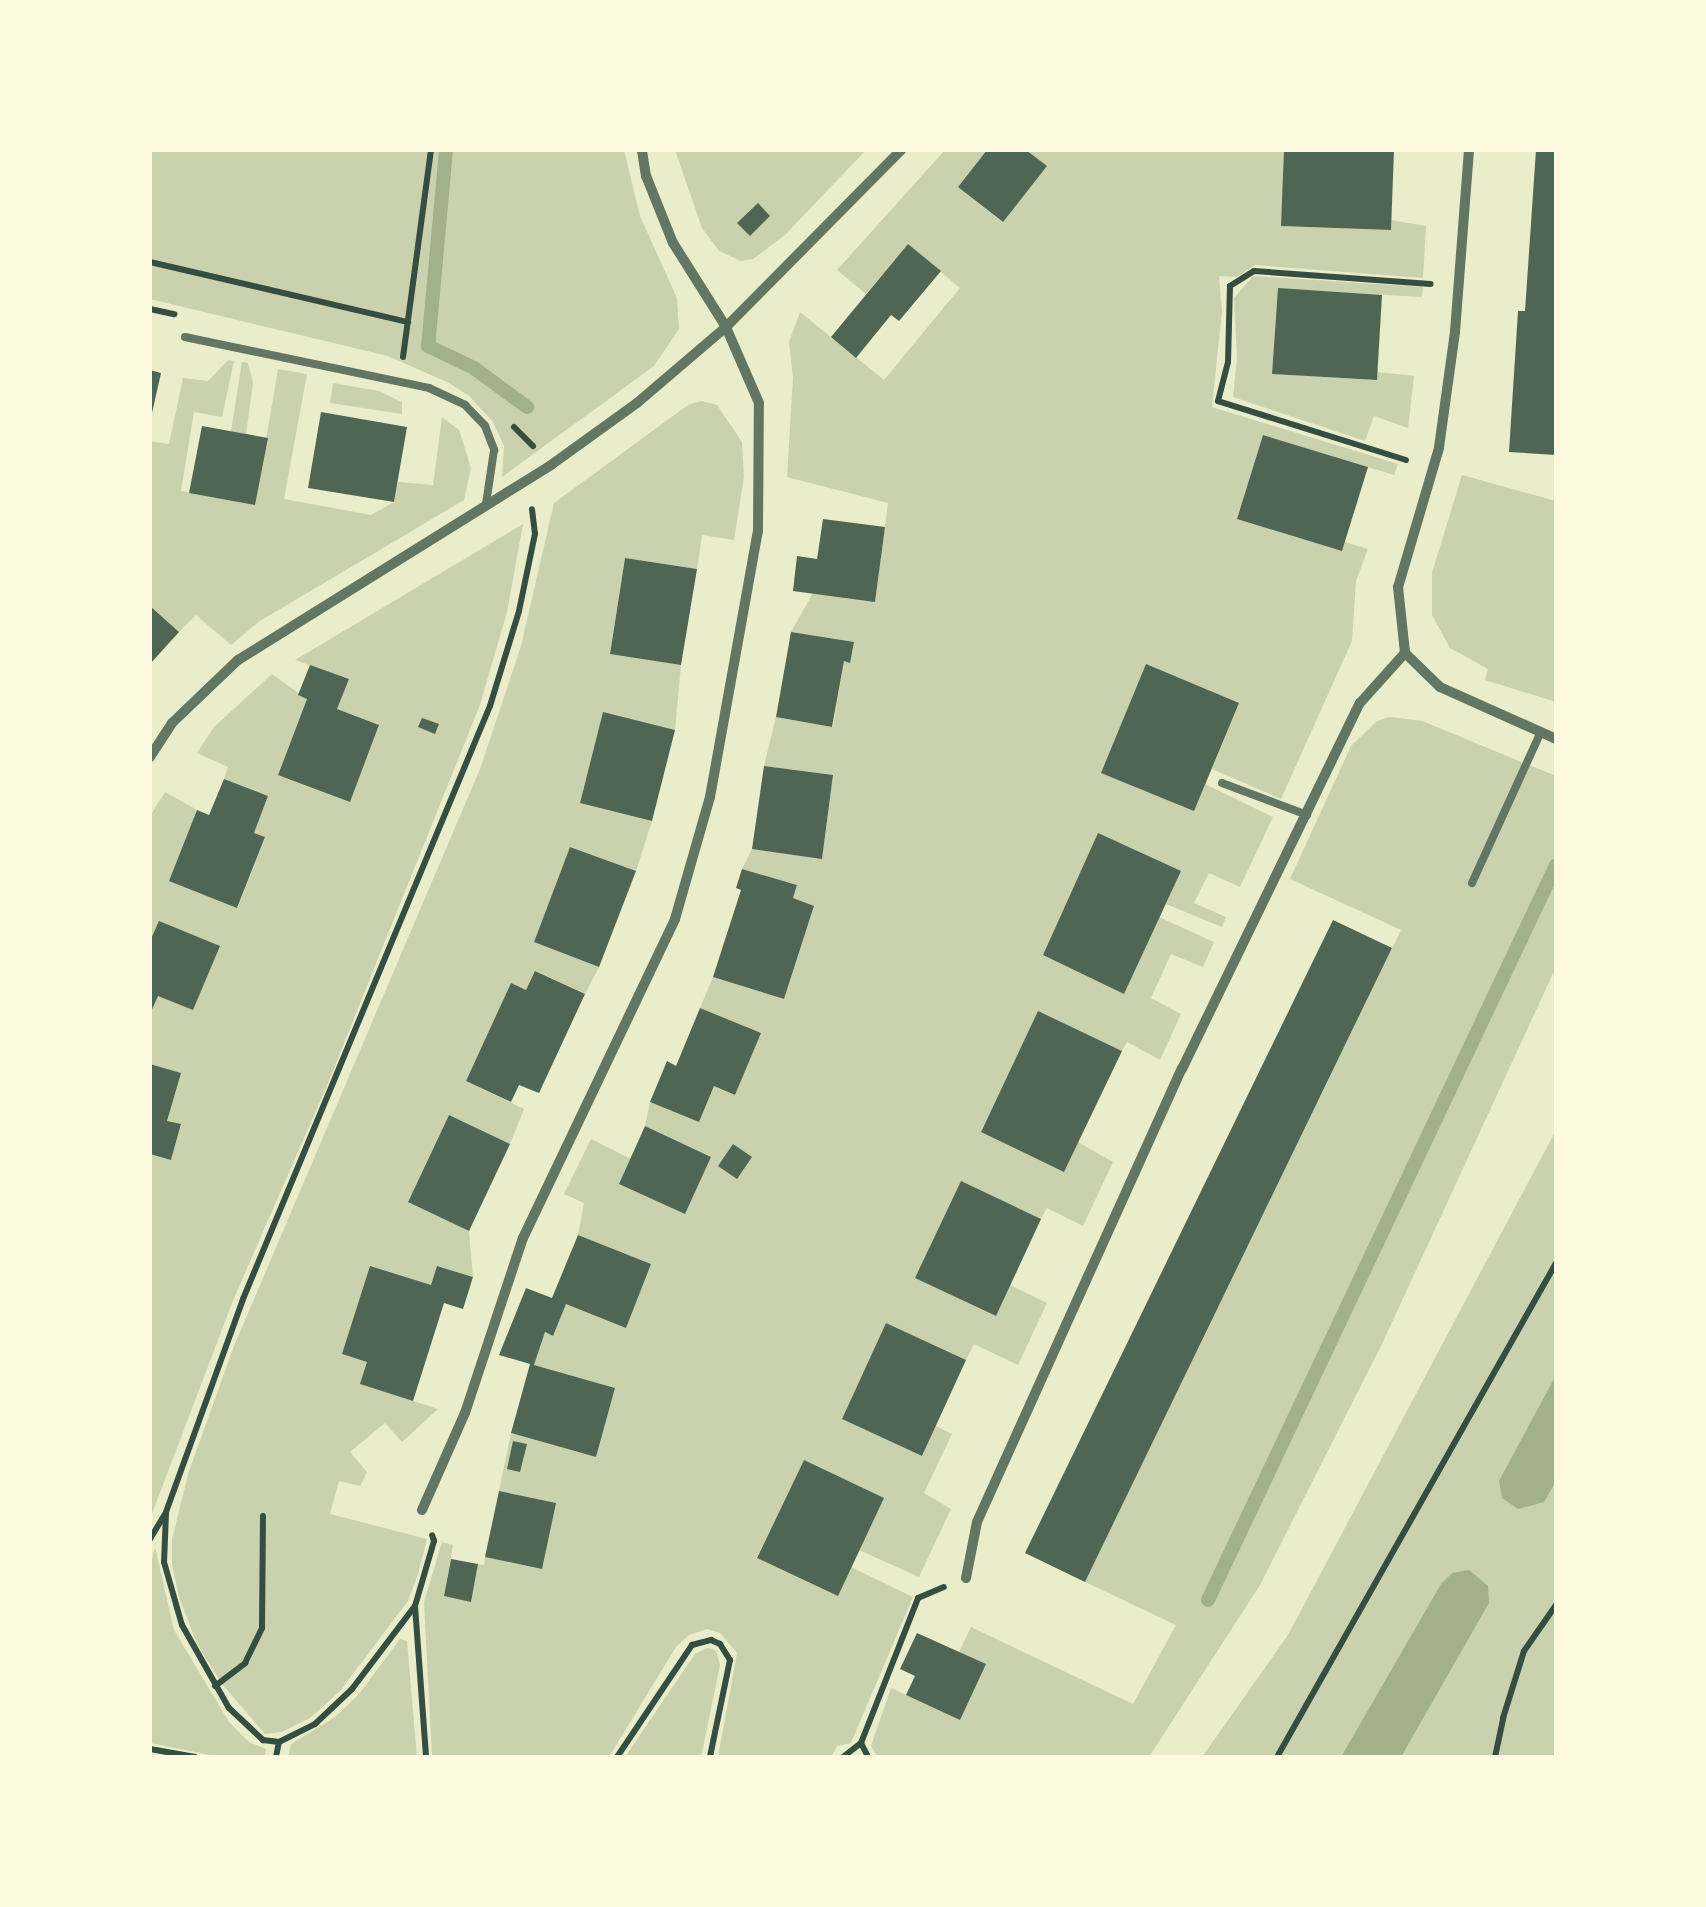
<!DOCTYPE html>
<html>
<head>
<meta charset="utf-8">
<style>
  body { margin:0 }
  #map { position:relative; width:1706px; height:1907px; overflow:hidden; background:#e9edc9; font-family:Overpass,sans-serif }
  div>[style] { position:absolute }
  .green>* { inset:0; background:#cad2ad }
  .water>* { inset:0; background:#a3b18a }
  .stream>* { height:14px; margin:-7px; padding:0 7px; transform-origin:7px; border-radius:7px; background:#a3b18a }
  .building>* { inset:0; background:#4f6655 }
  .path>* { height:6px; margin:-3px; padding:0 3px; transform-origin:3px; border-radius:3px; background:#344e41 }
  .service>* { height:8px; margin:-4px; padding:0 4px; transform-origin:4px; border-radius:4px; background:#617663 }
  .minor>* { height:10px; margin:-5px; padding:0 5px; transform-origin:5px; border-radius:5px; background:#617663 }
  span { translate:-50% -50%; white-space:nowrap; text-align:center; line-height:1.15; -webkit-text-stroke:10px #fefae0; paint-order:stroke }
  .frame { position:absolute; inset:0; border:152px solid #fefae0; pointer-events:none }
</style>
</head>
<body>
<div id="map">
  <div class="green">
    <div style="clip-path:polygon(150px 150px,624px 150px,640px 216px,677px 298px,679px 329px,654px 366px,502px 477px,504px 446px,493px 422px,469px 396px,449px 383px,388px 356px,150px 299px)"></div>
    <div style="clip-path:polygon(675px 150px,866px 150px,785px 235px,753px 259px,741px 261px,719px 251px,702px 228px)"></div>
    <div style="clip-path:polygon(945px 150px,987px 150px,958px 187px,1002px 222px,1046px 166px,1026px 150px,1284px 150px,1282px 226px,1390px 230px,1391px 220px,1426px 226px,1423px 278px,1255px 265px,1237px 277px,1219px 276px,1222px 311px,1212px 407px,1398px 464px,1394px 475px,1263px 435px,1237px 519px,1342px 550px,1345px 542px,1368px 549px,1356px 581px,1352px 641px,1281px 799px,1212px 769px,1239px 703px,1194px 811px,1205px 784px,1273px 817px,1240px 887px,1209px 873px,1194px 903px,1226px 917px,1222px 927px,1166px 904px,1180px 871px,1044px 955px,1124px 994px,1159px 917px,1214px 942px,1203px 967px,1171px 954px,1151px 998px,1181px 1014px,1160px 1060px,1127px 1042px,1122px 1051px,1038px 1012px,981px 1131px,1064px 1171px,1078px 1142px,1113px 1162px,1083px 1226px,1047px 1208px,1041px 1219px,961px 1182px,916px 1278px,995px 1316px,1010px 1285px,1047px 1303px,1018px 1365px,974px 1344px,966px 1360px,886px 1323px,842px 1419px,922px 1456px,936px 1426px,952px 1434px,924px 1493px,951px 1509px,919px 1577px,859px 1550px,804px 1460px,757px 1557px,851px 1567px,913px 1597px,851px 1743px,837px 1746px,831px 1757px,718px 1757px,737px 1653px,720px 1633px,707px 1629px,689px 1635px,676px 1647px,609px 1757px,432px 1757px,424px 1602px,442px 1542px,453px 1545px,444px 1596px,471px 1601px,478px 1564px,484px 1565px,485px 1557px,542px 1569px,499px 1491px,511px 1433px,596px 1457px,615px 1388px,534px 1365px,545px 1332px,553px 1335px,566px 1304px,651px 1264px,578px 1235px,584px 1203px,564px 1194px,591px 1139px,631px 1159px,685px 1213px,711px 1157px,645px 1126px,650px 1102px,699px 1122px,714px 1086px,735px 1095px,760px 1033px,700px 1008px,713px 977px,784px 999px,814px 907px,793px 898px,797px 885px,742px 869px,752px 849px,822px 858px,833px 775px,764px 766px,776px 717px,833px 727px,844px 661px,849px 662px,854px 643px,791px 632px,813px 593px,875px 601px,888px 503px,787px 477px,793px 378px,789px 342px,800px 312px,884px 380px,960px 288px,908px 244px,866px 294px,837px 270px)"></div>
    <div style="clip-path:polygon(1253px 276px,1423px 287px,1422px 297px,1278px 289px,1272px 374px,1376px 380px,1377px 372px,1414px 376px,1408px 428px,1374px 416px,1365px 441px,1233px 397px,1237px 357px,1234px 298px)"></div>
    <div style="clip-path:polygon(228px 360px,234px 361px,222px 417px,194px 412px,181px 491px,255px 504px,278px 369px,307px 374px,284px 499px,371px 515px,394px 502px,398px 482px,433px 485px,442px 417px,459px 430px,471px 468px,464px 500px,260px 621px,231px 645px,196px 615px,179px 632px,150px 606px,150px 441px,169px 444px,183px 378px,208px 381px)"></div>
    <div style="clip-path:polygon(242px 362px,248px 363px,253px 383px,246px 434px,231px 431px)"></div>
    <div style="clip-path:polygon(333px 383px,379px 391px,402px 402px,402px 414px,330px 403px)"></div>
    <div style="clip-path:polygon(701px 401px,717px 405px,742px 442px,744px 477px,734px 540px,702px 535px,697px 569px,625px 558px,610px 653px,681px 665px,675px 730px,603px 713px,580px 803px,652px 821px,636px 871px,570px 847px,534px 942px,599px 967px,585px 994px,536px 971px,526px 990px,511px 984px,466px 1081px,524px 1109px,510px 1144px,449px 1115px,408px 1201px,469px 1231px,473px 1277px,438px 1266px,431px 1285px,342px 1354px,367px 1362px,361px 1384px,438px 1409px,402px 1442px,385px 1423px,350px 1452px,367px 1472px,360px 1486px,339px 1481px,330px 1514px,427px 1539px,418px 1574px,408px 1601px,340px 1691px,310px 1718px,282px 1732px,265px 1734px,222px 1684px,197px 1644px,179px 1597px,172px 1565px,172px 1539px,189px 1471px,234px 1346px,480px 769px,521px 646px,554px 503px,688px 405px)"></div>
    <div style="clip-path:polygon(1462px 475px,1556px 501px,1556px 702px,1485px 680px,1488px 669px,1450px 648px,1432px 615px,1432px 573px)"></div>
    <div style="clip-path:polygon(523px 524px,507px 612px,480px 705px,326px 1088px,234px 1298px,150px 1519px,150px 1154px,171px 1160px,181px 1125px,167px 1121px,180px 1073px,150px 1064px,150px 816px,165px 792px,197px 810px,170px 881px,238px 907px,265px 838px,254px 833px,268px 796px,224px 779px,228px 767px,197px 753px,214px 727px,272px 674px,307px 699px,278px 774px,350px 802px,379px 725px,337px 709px,348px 679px,295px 660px)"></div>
    <div style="clip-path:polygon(1390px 717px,1422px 721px,1556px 776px,1556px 967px,1382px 1344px,1260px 1585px,1149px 1757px,878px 1757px,871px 1746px,891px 1688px,959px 1719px,985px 1664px,959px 1652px,971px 1627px,1133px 1704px,1176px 1625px,1085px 1582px,1401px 930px,1290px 879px,1351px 746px,1377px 721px)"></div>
    <div style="clip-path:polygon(1556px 1130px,1556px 1757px,1202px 1757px,1288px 1635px)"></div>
    <div style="clip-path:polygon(155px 1547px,174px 1630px,229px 1722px,249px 1742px,266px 1749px,265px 1757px,220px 1757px,150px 1743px,150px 1568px)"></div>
    <div style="clip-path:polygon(400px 1639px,407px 1641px,417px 1757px,288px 1757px,291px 1744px,335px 1717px,359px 1694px)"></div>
    <div style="clip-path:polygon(707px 1648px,716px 1650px,720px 1665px,701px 1757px,625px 1757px,695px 1654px)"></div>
  </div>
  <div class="water">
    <div style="clip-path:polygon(1556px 1375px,1556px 1481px,1544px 1502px,1518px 1509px,1502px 1498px,1499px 1481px)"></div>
    <div style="clip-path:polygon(1469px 1570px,1488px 1586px,1489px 1603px,1401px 1757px,1341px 1757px,1441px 1584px,1452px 1573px)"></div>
  </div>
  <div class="stream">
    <div style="left:446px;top:150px;width:197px;rotate:95.2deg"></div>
    <div style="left:428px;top:346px;width:51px;rotate:25.6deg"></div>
    <div style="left:474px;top:368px;width:66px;rotate:36.3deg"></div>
    <div style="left:1208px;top:1600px;width:813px;rotate:-64.66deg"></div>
  </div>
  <div class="building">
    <div style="clip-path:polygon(987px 150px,1026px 150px,1047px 166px,1003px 222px,958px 187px)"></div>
    <div style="clip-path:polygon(1284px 150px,1394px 150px,1391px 230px,1281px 226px)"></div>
    <div style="clip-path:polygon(1536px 150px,1556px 150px,1556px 455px,1509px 452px,1518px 311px,1525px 311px)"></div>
    <div style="clip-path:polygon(758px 203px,770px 216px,750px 236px,737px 223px)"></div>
    <div style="clip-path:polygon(908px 244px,941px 271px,899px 321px,891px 315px,856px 358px,831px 337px)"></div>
    <div style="clip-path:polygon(1278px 288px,1382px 295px,1377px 380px,1272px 374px)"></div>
    <div style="clip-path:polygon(150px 370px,161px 373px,152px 413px,150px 413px)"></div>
    <div style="clip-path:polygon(321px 412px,407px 427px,394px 502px,308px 488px)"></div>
    <div style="clip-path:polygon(202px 426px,268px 438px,255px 505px,189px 493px)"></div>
    <div style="clip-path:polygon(1263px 435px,1368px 467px,1342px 551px,1237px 519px)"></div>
    <div style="clip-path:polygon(823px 519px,885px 527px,875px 602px,793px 591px,797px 556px,817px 559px)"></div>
    <div style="clip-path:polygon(625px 558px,697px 569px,681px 665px,610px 654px)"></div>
    <div style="clip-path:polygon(150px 606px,179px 632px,150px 664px)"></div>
    <div style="clip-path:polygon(791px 632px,854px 642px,850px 663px,844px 661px,832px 727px,776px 717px)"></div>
    <div style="clip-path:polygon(1146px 664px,1239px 703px,1194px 811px,1101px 773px)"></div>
    <div style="clip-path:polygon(310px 665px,349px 679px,337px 709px,379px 725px,350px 802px,278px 775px,307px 699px,298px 695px)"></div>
    <div style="clip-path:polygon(603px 712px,675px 730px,652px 821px,580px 803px)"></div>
    <div style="clip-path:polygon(422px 718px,439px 724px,435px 734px,418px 727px)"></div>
    <div style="clip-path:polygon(764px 766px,833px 775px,822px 859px,752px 849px)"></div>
    <div style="clip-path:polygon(224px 779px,268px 796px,254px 833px,265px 837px,237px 908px,169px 881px,197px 810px,209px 815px)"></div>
    <div style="clip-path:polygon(1098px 833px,1181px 871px,1124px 994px,1043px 955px)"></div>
    <div style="clip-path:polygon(570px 847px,636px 871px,599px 967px,534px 942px)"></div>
    <div style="clip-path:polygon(742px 869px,797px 885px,793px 898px,814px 906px,784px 999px,713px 977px,741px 890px,736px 888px)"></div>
    <div style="clip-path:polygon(1333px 920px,1392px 948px,1085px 1582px,1025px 1553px)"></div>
    <div style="clip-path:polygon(159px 921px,220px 946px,193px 1010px,158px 996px,150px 1014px,150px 941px)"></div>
    <div style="clip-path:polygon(535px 971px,585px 994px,539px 1093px,519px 1085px,511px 1102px,466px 1081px,511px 983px,526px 990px)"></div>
    <div style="clip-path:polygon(700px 1008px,761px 1033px,735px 1095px,714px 1086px,699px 1122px,650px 1102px,667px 1061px,676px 1066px)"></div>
    <div style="clip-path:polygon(1038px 1011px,1122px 1051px,1064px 1172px,981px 1132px)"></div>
    <div style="clip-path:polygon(150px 1064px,181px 1073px,167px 1121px,181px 1124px,171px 1160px,150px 1154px)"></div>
    <div style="clip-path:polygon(449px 1115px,510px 1144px,469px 1231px,408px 1202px)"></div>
    <div style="clip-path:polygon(645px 1126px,711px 1157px,685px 1214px,619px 1184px)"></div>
    <div style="clip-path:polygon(733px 1144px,752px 1157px,737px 1179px,718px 1166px)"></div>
    <div style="clip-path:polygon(961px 1181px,1041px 1219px,996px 1316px,915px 1278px)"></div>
    <div style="clip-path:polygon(578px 1235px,651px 1264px,626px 1328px,566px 1304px,553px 1336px,545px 1332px,534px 1365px,615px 1388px,596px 1457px,511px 1433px,530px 1364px,499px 1355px,526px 1288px,552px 1298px)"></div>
    <div style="clip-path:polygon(370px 1266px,431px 1285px,437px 1266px,473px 1277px,463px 1309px,444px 1303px,413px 1401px,360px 1384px,367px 1362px,342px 1354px)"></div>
    <div style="clip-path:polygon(886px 1323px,966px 1360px,922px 1456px,842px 1419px)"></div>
    <div style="clip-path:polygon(513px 1441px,527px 1444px,520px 1472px,507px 1469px)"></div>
    <div style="clip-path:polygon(804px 1460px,884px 1498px,838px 1596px,757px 1558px)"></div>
    <div style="clip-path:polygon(499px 1491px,556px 1503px,542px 1569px,485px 1557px)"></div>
    <div style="clip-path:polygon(451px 1559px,478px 1564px,471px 1602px,444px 1596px)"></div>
    <div style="clip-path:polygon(917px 1633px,986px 1664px,960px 1720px,906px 1695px,915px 1676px,900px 1669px)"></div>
  </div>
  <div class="path">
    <div style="left:150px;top:262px;width:265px;rotate:13.1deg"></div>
    <div style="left:150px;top:309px;width:25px;rotate:12deg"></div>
    <div style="left:403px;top:357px;width:209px;rotate:-82.3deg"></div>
    <div style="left:514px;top:427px;width:27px;rotate:45deg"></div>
    <div style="left:1406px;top:460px;width:197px;rotate:-162.6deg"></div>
    <div style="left:1218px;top:401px;width:40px;rotate:-75.6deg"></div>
    <div style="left:1228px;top:362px;width:76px;rotate:-88.5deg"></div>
    <div style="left:1230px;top:286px;width:28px;rotate:-32deg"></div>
    <div style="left:1254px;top:271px;width:177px;rotate:4.2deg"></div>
    <div style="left:166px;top:1513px;width:49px;rotate:92.3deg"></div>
    <div style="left:164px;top:1562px;width:66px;rotate:74.1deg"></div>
    <div style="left:182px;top:1625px;width:95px;rotate:60.5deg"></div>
    <div style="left:229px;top:1708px;width:47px;rotate:43.3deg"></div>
    <div style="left:263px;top:1740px;width:16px;rotate:7deg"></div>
    <div style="left:279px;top:1742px;width:40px;rotate:-26.6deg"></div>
    <div style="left:315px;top:1724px;width:51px;rotate:-43.4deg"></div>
    <div style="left:352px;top:1689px;width:104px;rotate:-52.8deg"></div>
    <div style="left:415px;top:1606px;width:151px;rotate:85.8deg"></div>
    <div style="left:150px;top:1539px;width:31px;rotate:-59deg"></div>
    <div style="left:166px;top:1512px;width:226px;rotate:-70.1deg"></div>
    <div style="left:243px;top:1299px;width:642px;rotate:-67.39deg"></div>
    <div style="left:490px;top:706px;width:99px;rotate:-73deg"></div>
    <div style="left:519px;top:611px;width:79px;rotate:-78.3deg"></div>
    <div style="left:535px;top:534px;width:25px;rotate:-97deg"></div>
    <div style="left:415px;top:1606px;width:68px;rotate:-73.7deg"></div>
    <div style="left:434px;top:1541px;width:6px;rotate:-108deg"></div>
    <div style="left:215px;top:1686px;width:38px;rotate:-37deg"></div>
    <div style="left:245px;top:1663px;width:39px;rotate:-64deg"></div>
    <div style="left:262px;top:1628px;width:112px;rotate:-89.5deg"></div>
    <div style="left:861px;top:1743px;width:156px;rotate:-68.5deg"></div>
    <div style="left:918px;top:1598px;width:28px;rotate:-23deg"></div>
    <div style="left:150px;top:1749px;width:46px;rotate:10.1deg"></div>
    <div style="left:276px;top:1757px;width:15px;rotate:-79deg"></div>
    <div style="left:617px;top:1757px;width:135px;rotate:-56.2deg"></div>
    <div style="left:692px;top:1645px;width:20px;rotate:-15deg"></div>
    <div style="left:711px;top:1640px;width:10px;rotate:24deg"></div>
    <div style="left:720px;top:1644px;width:19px;rotate:58deg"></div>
    <div style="left:730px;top:1660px;width:99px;rotate:101.7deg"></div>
    <div style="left:843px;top:1757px;width:23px;rotate:-38deg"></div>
    <div style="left:861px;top:1743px;width:16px;rotate:63deg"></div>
    <div style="left:1277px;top:1757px;width:567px;rotate:-60.54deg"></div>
    <div style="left:1495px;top:1757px;width:40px;rotate:-78deg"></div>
    <div style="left:1503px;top:1718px;width:70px;rotate:-72.6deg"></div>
    <div style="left:1524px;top:1651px;width:56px;rotate:-55.2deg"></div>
  </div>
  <div class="service">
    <div style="left:185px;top:337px;width:249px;rotate:11.8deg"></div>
    <div style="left:429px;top:388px;width:40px;rotate:25deg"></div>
    <div style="left:465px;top:405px;width:29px;rotate:46deg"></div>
    <div style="left:485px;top:426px;width:26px;rotate:69deg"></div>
    <div style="left:494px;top:450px;width:55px;rotate:98.4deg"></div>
    <div style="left:1222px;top:783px;width:91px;rotate:20.6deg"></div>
    <div style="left:1472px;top:883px;width:164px;rotate:-65.5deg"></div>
  </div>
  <div class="minor">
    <div style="left:1469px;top:150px;width:183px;rotate:94.4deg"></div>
    <div style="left:1455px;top:332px;width:117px;rotate:97.9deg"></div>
    <div style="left:1439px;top:448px;width:145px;rotate:106.4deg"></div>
    <div style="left:1398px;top:587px;width:66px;rotate:83.9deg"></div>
    <div style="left:1405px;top:653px;width:49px;rotate:44.2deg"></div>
    <div style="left:1440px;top:687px;width:127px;rotate:24.1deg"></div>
    <div style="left:150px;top:757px;width:40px;rotate:-57.1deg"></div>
    <div style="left:172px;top:723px;width:91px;rotate:-43.7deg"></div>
    <div style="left:238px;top:660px;width:369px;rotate:-31.9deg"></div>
    <div style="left:551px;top:465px;width:106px;rotate:-35.8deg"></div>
    <div style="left:637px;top:403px;width:117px;rotate:-40.5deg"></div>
    <div style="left:726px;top:327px;width:249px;rotate:-45.3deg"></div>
    <div style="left:422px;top:1510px;width:106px;rotate:-66.1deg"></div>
    <div style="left:465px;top:1413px;width:184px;rotate:-71.7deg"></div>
    <div style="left:523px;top:1238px;width:353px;rotate:-64.5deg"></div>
    <div style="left:675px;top:919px;width:127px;rotate:-74deg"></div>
    <div style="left:710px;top:797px;width:270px;rotate:-79.8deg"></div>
    <div style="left:758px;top:531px;width:128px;rotate:-89.6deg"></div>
    <div style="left:759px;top:403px;width:83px;rotate:-113.5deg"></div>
    <div style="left:726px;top:327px;width:99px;rotate:-122.2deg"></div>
    <div style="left:673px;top:243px;width:72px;rotate:-111.9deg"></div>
    <div style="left:646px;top:176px;width:26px;rotate:-99deg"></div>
    <div style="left:966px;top:1578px;width:57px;rotate:-78.9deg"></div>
    <div style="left:977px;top:1522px;width:497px;rotate:-65.7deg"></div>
    <div style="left:1182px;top:1069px;width:407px;rotate:-64.1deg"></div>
    <div style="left:1360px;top:703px;width:67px;rotate:-48deg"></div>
  </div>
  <div class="frame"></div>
</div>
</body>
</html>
